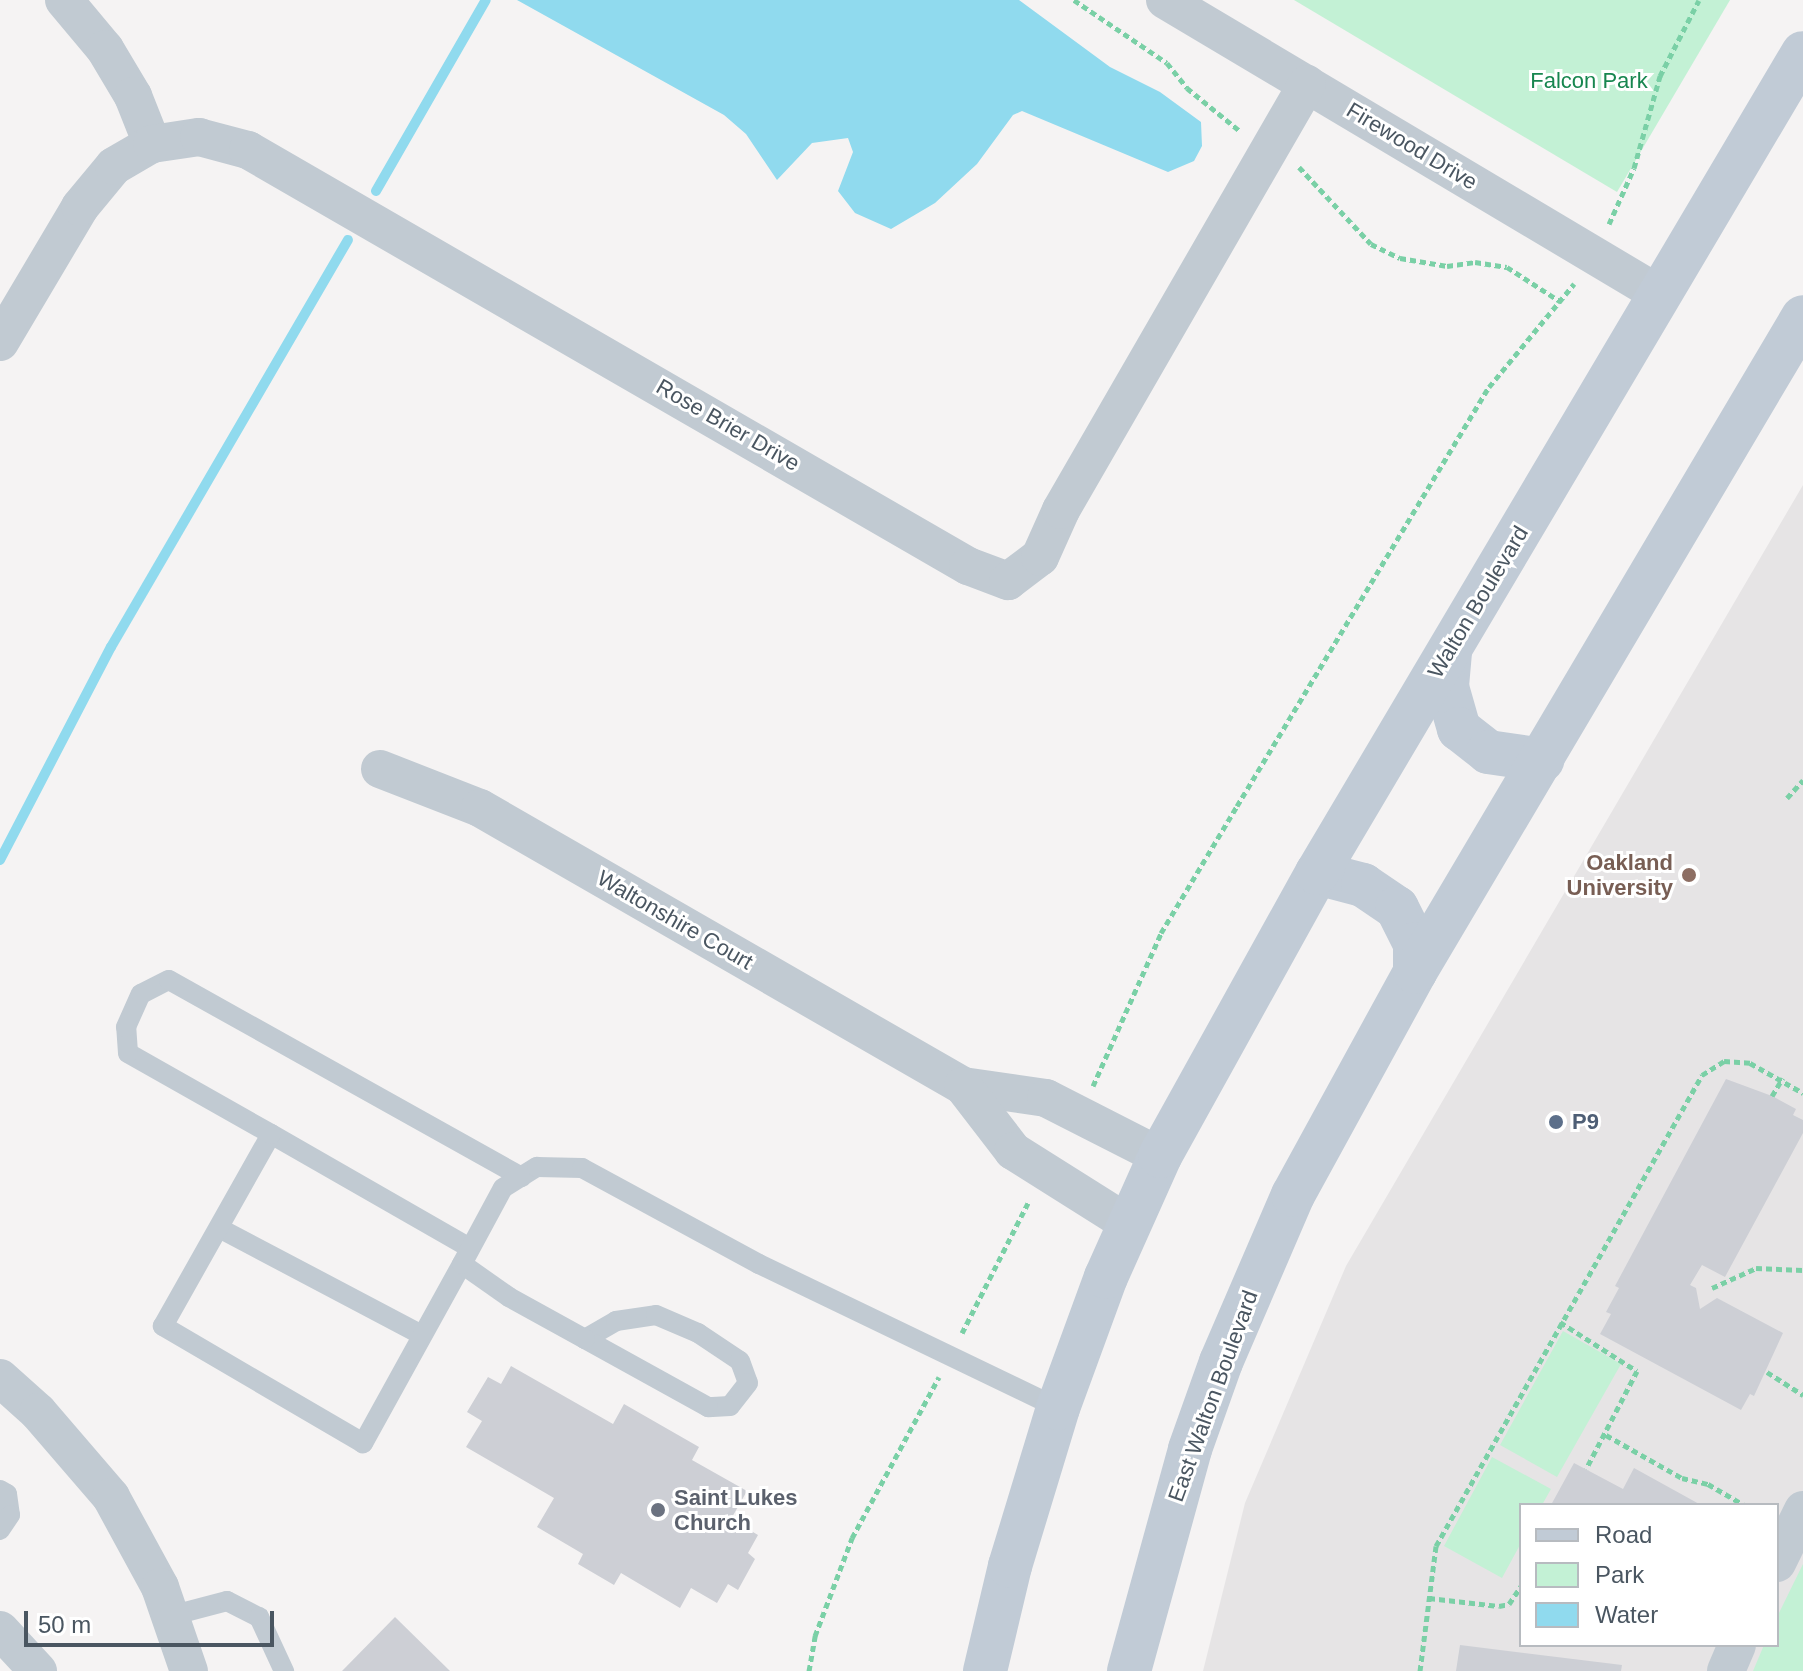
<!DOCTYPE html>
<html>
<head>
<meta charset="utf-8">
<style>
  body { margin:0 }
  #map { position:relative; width:1803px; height:1671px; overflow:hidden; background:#f5f3f3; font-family:Helvetica,sans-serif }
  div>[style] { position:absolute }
  .education>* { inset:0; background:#e6e4e5 }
  .green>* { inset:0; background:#c3f1d5 }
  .water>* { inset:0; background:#90daee }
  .stream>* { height:10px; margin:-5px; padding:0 5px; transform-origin:5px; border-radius:5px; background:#90daee }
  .building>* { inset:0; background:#cdcfd5 }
  .path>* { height:5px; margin-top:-2.5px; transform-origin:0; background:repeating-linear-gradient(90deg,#7ad0a6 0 6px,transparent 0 10px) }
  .lane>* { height:20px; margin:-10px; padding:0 10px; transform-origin:10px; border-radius:10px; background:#c1cad2 }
  .street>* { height:38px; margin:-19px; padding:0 19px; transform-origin:19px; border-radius:19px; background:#c1cad2 }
  .secondary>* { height:44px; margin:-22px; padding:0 22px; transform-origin:22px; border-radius:22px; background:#c1cbd6 }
  .dots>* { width:22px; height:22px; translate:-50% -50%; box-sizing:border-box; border:4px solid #fff; border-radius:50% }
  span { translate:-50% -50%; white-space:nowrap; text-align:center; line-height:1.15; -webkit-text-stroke:6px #fff; paint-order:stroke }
  .park-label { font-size:22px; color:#17864f }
  .street-label { font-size:22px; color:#4a5661 }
  .education-label { font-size:22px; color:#785e54; font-weight:700 }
  .right { translate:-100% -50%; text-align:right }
  .service-label { font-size:22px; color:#4e5e75; font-weight:700 }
  .left { translate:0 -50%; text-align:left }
  .worship-label { font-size:22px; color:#5b616d; font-weight:700 }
  .legend { position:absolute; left:1519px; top:1503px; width:260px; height:144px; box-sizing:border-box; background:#fff; border:2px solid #b7bbc0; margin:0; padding:10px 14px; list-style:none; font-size:24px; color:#4a5661 }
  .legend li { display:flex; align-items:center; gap:16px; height:40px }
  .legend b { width:40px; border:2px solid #b7bbc0 }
  .scale { position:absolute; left:24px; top:1611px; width:250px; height:36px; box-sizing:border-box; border:4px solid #4a5661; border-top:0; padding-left:10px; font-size:24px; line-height:28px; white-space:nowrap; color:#4a5661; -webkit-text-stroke:6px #fff; paint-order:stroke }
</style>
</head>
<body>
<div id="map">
  <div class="education">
    <div style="clip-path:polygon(evenodd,1803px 485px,1803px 1671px,1203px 1671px,1245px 1503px,1346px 1266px,1803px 485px,1521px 1505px,1777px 1505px,1777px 1645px,1521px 1645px,1521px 1505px)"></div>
  </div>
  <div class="green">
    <div style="clip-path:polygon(1294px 0,1730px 0,1617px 192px)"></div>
    <div style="clip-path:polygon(1563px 1331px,1621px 1364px,1557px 1477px,1500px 1445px)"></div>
    <div style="clip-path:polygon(1492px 1457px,1551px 1489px,1542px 1505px,1521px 1505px,1521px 1543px,1502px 1578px,1444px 1546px)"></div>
    <div style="clip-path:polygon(1803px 1564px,1803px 1671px,1753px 1671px,1764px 1645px,1777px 1645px,1777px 1617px)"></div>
  </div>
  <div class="water">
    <div style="clip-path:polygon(517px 0,1019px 0,1110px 67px,1160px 92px,1201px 122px,1202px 146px,1194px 161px,1168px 172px,1022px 111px,1013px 115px,977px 164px,935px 203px,891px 229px,855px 213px,838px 191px,853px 152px,848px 138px,812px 143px,777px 180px,746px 134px,724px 115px)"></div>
  </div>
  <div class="stream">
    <div style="left:376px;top:191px;width:220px;rotate:-60.1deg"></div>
    <div style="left:0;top:860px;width:240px;rotate:-62.5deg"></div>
    <div style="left:111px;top:647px;width:471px;rotate:-59.8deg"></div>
  </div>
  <div class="building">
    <div style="clip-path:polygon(1726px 1079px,1772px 1096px,1796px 1109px,1793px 1115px,1803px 1120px,1803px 1133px,1725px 1277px,1702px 1265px,1690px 1285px,1696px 1288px,1700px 1309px,1717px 1298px,1783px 1333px,1754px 1396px,1750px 1394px,1741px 1410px,1600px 1334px,1611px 1314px,1606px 1312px,1619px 1288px,1615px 1286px)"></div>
    <div style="clip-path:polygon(511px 1366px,613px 1424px,624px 1404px,699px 1447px,692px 1460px,747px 1491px,731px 1519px,758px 1535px,748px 1553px,755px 1559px,738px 1590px,728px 1584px,717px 1603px,691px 1588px,680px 1608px,621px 1573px,614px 1585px,578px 1564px,583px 1554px,537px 1527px,554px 1498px,466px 1447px,482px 1421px,467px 1412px,488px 1377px,501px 1384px)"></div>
    <div style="clip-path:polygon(1574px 1463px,1623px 1489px,1634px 1468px,1701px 1505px,1551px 1505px)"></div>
    <div style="clip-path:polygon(395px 1617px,450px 1671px,342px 1671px)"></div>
    <div style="clip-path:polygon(1460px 1645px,1622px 1665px,1621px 1671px,1456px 1671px)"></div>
  </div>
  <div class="path">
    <div style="left:1074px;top:0;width:112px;rotate:34.1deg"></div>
    <div style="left:1167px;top:63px;width:32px;rotate:51deg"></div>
    <div style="left:1187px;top:88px;width:68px;rotate:39.1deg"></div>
    <div style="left:1299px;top:167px;width:105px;rotate:46.9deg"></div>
    <div style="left:1371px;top:244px;width:32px;rotate:26deg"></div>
    <div style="left:1400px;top:258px;width:48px;rotate:9.7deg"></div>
    <div style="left:1447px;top:266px;width:28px;rotate:-8deg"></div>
    <div style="left:1475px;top:262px;width:32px;rotate:9deg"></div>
    <div style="left:1507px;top:267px;width:64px;rotate:32.9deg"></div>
    <div style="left:1609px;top:224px;width:61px;rotate:-65.9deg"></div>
    <div style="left:1634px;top:168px;width:96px;rotate:-74.2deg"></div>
    <div style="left:1660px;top:76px;width:85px;rotate:-62.8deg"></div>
    <div style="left:1787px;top:798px;width:24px;rotate:-48deg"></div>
    <div style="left:1093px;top:1086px;width:167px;rotate:-66deg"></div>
    <div style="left:1161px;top:933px;width:148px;rotate:-59.1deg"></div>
    <div style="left:1237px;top:806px;width:489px;rotate:-59deg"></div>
    <div style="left:1489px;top:387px;width:134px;rotate:-50.5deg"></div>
    <div style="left:1772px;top:1096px;width:21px;rotate:-59deg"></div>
    <div style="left:1712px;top:1288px;width:48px;rotate:-24.4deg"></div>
    <div style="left:1756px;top:1268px;width:47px;rotate:2.4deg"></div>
    <div style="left:1560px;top:1322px;width:91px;rotate:32.5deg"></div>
    <div style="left:1637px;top:1371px;width:110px;rotate:117.5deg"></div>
    <div style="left:962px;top:1333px;width:146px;rotate:-63.1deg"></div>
    <div style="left:1767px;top:1372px;width:43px;rotate:32.6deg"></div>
    <div style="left:1606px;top:1435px;width:87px;rotate:29.5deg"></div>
    <div style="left:1682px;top:1478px;width:27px;rotate:13deg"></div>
    <div style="left:1708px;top:1484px;width:42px;rotate:30.3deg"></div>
    <div style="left:1429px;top:1598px;width:70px;rotate:6.5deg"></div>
    <div style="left:1499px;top:1606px;width:10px;rotate:-11deg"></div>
    <div style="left:1509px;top:1604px;width:22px;rotate:-56deg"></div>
    <div style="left:809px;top:1671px;width:36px;rotate:-80deg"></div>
    <div style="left:815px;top:1636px;width:105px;rotate:-69.3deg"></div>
    <div style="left:852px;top:1538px;width:183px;rotate:-61.6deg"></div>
    <div style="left:1420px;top:1671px;width:126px;rotate:-82.7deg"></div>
    <div style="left:1436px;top:1546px;width:541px;rotate:-60.54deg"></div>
    <div style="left:1702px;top:1075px;width:26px;rotate:-32deg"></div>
    <div style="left:1724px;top:1061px;width:26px;rotate:4deg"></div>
    <div style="left:1750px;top:1063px;width:61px;rotate:29.5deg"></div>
  </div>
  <div class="lane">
    <div style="left:271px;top:1134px;width:229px;rotate:29.8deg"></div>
    <div style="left:219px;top:1228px;width:229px;rotate:27.8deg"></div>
    <div style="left:462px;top:1264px;width:205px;rotate:118.9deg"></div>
    <div style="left:363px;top:1443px;width:232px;rotate:-149.7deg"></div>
    <div style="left:163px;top:1326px;width:220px;rotate:-60.6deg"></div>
    <div style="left:271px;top:1134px;width:164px;rotate:-150.5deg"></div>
    <div style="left:128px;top:1053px;width:26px;rotate:-94deg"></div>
    <div style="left:126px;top:1027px;width:36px;rotate:-66deg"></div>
    <div style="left:141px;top:994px;width:31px;rotate:-27deg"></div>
    <div style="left:169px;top:980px;width:404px;rotate:29.2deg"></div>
    <div style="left:585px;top:1339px;width:36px;rotate:-30deg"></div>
    <div style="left:616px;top:1321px;width:40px;rotate:-8.5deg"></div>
    <div style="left:656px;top:1315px;width:46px;rotate:23.2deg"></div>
    <div style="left:698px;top:1333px;width:50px;rotate:33.7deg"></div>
    <div style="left:740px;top:1361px;width:23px;rotate:70deg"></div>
    <div style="left:748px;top:1383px;width:29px;rotate:128deg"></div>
    <div style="left:730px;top:1406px;width:22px;rotate:177deg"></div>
    <div style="left:708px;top:1407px;width:141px;rotate:-151.1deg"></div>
    <div style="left:585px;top:1339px;width:87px;rotate:-151.1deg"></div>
    <div style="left:509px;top:1297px;width:57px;rotate:-144.9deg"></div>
    <div style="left:462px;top:1264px;width:86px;rotate:-61.7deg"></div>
    <div style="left:503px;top:1188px;width:40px;rotate:-32deg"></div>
    <div style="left:537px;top:1167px;width:45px;rotate:1.3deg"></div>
    <div style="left:582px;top:1168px;width:201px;rotate:28.5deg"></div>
    <div style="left:759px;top:1264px;width:332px;rotate:25.7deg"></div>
    <div style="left:0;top:1490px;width:8px;rotate:30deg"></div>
    <div style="left:7px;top:1494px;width:21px;rotate:82deg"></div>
    <div style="left:10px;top:1515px;width:18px;rotate:124deg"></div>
    <div style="left:170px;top:1616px;width:59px;rotate:-14.7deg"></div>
    <div style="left:227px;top:1601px;width:36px;rotate:27deg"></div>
    <div style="left:259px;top:1617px;width:60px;rotate:65.2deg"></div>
  </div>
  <div class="street">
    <div style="left:64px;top:0;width:64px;rotate:50.1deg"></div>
    <div style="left:105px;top:49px;width:55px;rotate:59.2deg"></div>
    <div style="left:133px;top:96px;width:52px;rotate:68.4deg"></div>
    <div style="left:1165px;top:0;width:575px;rotate:30.76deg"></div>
    <div style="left:0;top:342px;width:157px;rotate:-59.3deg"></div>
    <div style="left:80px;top:207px;width:53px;rotate:-50.3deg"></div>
    <div style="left:114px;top:166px;width:44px;rotate:-30.1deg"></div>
    <div style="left:152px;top:144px;width:48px;rotate:-8.5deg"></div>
    <div style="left:199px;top:137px;width:51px;rotate:14.9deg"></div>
    <div style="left:248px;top:150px;width:832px;rotate:30.02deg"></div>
    <div style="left:968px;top:566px;width:43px;rotate:20.6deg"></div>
    <div style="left:1008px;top:581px;width:40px;rotate:-37deg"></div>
    <div style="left:1040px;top:557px;width:51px;rotate:-65.9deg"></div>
    <div style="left:1061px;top:510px;width:492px;rotate:-60deg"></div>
    <div style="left:380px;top:769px;width:107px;rotate:21.3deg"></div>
    <div style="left:480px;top:808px;width:557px;rotate:29.92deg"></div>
    <div style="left:963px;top:1086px;width:84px;rotate:8.2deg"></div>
    <div style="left:1046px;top:1098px;width:128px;rotate:27deg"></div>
    <div style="left:963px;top:1086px;width:82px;rotate:52.4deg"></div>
    <div style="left:1013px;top:1151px;width:137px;rotate:32.2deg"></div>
    <div style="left:0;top:1378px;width:51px;rotate:41.8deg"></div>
    <div style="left:38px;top:1412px;width:112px;rotate:49.3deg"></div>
    <div style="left:111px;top:1497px;width:102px;rotate:61.4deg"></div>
    <div style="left:160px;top:1587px;width:89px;rotate:71deg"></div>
    <div style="left:1777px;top:1563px;width:59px;rotate:-63.9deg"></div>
    <div style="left:0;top:1630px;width:56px;rotate:47.2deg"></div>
    <div style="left:1726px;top:1671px;width:28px;rotate:-67deg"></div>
  </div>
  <div class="secondary">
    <div style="left:1450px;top:652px;width:35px;rotate:95deg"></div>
    <div style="left:1447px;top:687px;width:44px;rotate:74.1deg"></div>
    <div style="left:1459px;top:729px;width:37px;rotate:38deg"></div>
    <div style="left:1488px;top:752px;width:55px;rotate:8.4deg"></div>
    <div style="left:1317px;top:873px;width:48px;rotate:14.6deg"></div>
    <div style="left:1363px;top:885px;width:41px;rotate:34.1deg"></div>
    <div style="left:1397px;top:908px;width:40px;rotate:63.4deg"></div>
    <div style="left:1415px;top:944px;width:28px;rotate:90deg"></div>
    <div style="left:985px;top:1671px;width:108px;rotate:-76.6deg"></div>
    <div style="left:1010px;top:1566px;width:165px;rotate:-73.1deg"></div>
    <div style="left:1058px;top:1408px;width:140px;rotate:-69.9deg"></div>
    <div style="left:1106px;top:1277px;width:133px;rotate:-65.9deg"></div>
    <div style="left:1160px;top:1156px;width:324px;rotate:-61deg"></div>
    <div style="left:1317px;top:873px;width:953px;rotate:-59.35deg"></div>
    <div style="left:1129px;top:1671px;width:230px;rotate:-74.6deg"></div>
    <div style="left:1190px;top:1449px;width:92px;rotate:-70.4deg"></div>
    <div style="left:1221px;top:1362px;width:182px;rotate:-66.7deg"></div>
    <div style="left:1293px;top:1195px;width:254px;rotate:-61.3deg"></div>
    <div style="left:1415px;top:972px;width:761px;rotate:-59.36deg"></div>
  </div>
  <div class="dots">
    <div style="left:1689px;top:875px;background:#8d6e63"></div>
    <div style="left:1556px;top:1122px;background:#5c6f8a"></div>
    <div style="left:658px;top:1510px;background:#6b7280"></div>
  </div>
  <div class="park-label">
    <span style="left:1589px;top:81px">Falcon Park</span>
  </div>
  <div class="street-label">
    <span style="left:1412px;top:146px;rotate:31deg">Firewood Drive</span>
    <span style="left:728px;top:425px;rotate:30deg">Rose Brier Drive</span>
    <span style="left:1478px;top:602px;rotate:-59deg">Walton Boulevard</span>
    <span style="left:675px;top:920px;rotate:30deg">Waltonshire Court</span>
    <span style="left:1213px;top:1396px;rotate:-70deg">East Walton Boulevard</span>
  </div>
  <div class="education-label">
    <span class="right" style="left:1673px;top:875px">Oakland<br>University</span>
  </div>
  <div class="service-label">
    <span class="left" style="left:1572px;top:1122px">P9</span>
  </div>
  <div class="worship-label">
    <span class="left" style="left:674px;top:1510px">Saint Lukes<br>Church</span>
  </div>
  <ul class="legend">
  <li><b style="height:10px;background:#c1cbd6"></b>Road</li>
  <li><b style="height:22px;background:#c3f1d5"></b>Park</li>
  <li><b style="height:22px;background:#90daee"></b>Water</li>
  </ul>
  <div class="scale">50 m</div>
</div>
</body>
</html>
